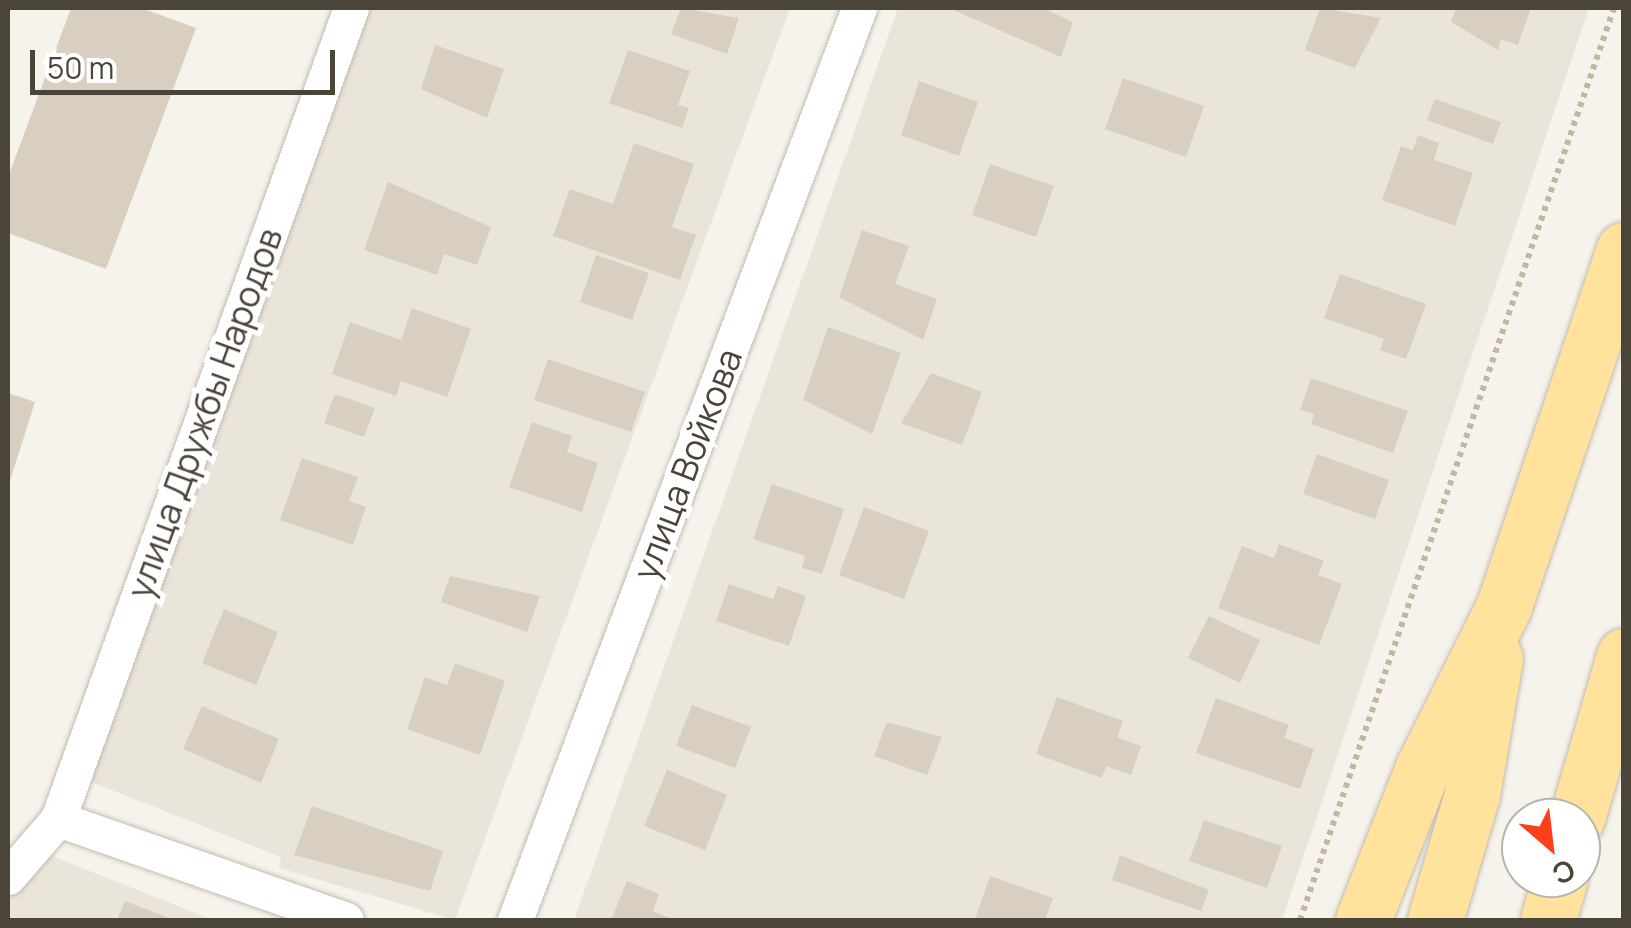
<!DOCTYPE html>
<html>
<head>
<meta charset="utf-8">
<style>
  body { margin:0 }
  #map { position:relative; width:1631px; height:928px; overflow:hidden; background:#f6f3ec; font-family:Manrope,sans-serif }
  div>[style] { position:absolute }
  .residential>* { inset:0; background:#eae5da }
  .building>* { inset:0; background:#d8cfc1 }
  .path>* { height:6px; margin-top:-3px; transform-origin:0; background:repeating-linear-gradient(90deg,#c4b79f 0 5px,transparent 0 10px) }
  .roads { filter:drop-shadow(0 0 2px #c2bbae) drop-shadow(0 0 2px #c2bbae) }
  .street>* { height:35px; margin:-17.5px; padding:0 17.5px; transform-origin:17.5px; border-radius:17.5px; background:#fff }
  .primary>* { height:55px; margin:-27.5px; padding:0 27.5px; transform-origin:27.5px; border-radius:27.5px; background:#ffe39c }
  span { translate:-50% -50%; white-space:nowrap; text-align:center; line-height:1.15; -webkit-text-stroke:10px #fff; paint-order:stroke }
  .street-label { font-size:35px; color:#4b4439 }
  .frame { position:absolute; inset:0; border:10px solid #4b4439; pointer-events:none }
  .north { position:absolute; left:1501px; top:798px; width:100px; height:100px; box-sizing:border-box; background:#fff; border:2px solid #b7b4b0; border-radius:50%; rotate:152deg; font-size:28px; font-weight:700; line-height:40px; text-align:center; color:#4b4439 }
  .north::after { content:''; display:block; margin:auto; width:35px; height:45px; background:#fc3f1d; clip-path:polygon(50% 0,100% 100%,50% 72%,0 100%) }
  .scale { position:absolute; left:30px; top:50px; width:305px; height:45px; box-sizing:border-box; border:5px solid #4b4439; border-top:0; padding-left:12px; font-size:30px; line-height:35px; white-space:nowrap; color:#4b4439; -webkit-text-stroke:8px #fff; paint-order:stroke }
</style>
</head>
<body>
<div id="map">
  <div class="residential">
    <div style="clip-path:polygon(365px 8px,790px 8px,455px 920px,279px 868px,281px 857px,81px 778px)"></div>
    <div style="clip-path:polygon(898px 8px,1589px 8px,1282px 920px,574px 920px)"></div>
    <div style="clip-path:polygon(47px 854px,213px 920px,8px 920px,8px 899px)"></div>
  </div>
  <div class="building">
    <div style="clip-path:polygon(71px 8px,141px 8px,196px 28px,106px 269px,8px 233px,8px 177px)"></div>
    <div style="clip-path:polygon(681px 8px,739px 18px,727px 54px,671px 34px)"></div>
    <div style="clip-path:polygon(949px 8px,1043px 8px,1073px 22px,1061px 57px)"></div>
    <div style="clip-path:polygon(1320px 8px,1381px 18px,1355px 68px,1305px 50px)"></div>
    <div style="clip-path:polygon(1456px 8px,1531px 8px,1518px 45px,1501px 39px,1498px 50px,1451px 22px)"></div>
    <div style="clip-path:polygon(435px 45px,504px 69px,487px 118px,421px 89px)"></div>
    <div style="clip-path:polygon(628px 50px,690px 71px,678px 105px,689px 108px,682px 128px,609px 103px)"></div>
    <div style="clip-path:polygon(1123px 78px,1204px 106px,1186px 157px,1105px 129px)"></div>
    <div style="clip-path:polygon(919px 81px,978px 102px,959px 156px,901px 135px)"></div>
    <div style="clip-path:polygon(1435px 99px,1501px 122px,1493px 144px,1427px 120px)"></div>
    <div style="clip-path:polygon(1418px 135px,1439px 143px,1434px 160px,1473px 173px,1455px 226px,1382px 200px,1401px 146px,1413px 150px)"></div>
    <div style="clip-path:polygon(634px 143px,694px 164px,672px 227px,696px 235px,680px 280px,553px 236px,570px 189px,613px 204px)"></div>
    <div style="clip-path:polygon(990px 164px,1054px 186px,1036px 237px,972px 215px)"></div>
    <div style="clip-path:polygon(388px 182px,491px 227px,477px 265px,444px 254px,437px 275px,364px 250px)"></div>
    <div style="clip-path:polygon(862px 230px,909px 246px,895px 284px,937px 299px,923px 340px,839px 297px)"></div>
    <div style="clip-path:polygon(596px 255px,649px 273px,632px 320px,580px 302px)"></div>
    <div style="clip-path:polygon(1340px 274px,1426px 304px,1406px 359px,1380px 350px,1384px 339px,1324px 318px)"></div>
    <div style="clip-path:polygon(412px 308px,471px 329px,447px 397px,401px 381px,396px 396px,332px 374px,350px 322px,401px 340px)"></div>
    <div style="clip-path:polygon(828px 327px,901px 353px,872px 434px,803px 400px)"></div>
    <div style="clip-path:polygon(548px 359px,645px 392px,631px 432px,534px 400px)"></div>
    <div style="clip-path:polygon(931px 373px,982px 392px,962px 445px,901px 423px)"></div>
    <div style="clip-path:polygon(1311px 378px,1408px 411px,1393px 453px,1311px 424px,1314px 414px,1300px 410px)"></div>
    <div style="clip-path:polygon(8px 393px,35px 402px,8px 487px)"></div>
    <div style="clip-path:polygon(335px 394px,375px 408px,364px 437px,324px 423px)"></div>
    <div style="clip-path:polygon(532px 422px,572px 436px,567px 452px,598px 463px,582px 512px,509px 487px)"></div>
    <div style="clip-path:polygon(1317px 454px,1389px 480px,1375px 519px,1303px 494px)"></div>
    <div style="clip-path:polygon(302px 458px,358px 477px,349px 501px,366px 507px,353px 545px,280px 520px)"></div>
    <div style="clip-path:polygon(772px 484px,844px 509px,822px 574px,802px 568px,805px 556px,753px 539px)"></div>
    <div style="clip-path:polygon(864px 507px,929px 531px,904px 599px,839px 575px)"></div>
    <div style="clip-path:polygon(1279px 544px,1324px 561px,1318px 575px,1342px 584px,1319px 645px,1218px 608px,1242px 546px,1274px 558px)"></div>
    <div style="clip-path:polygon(450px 576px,540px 596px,527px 632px,441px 602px)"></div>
    <div style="clip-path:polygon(729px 584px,773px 599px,778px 586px,806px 596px,789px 646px,716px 621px)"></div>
    <div style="clip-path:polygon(224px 609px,278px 632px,256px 685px,202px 663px)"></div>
    <div style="clip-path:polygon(1209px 616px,1260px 640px,1240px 683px,1188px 658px)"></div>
    <div style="clip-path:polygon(455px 663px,505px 681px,480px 755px,407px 729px,425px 677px,447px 685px)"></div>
    <div style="clip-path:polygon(1057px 697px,1123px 721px,1117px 737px,1141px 746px,1131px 775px,1106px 766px,1102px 778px,1036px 754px)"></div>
    <div style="clip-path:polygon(1216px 698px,1289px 725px,1284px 738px,1314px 749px,1300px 789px,1196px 753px)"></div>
    <div style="clip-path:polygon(692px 705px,751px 727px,735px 768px,676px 746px)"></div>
    <div style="clip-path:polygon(202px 706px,279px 739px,261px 783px,183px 749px)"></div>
    <div style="clip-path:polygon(887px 722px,942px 737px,927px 775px,874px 756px)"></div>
    <div style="clip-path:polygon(667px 770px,727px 795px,705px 850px,644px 826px)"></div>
    <div style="clip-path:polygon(312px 806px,443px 851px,430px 891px,294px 855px)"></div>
    <div style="clip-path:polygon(1204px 820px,1282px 846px,1267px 888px,1189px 861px)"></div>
    <div style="clip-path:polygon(1120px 855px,1209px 890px,1201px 911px,1112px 880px)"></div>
    <div style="clip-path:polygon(990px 876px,1053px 898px,1045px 920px,975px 920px)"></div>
    <div style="clip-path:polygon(627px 881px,659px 894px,653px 911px,675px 920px,611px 920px)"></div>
    <div style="clip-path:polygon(125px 901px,174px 920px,117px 920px)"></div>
  </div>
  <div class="path">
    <div style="left:1300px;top:920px;width:965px;rotate:-71deg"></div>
  </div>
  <div class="roads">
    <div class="street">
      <div style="left:58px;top:819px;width:862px;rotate:-70.14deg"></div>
      <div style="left:8px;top:877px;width:77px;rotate:-49.2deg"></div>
      <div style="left:58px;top:819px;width:305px;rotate:19.3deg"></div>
      <div style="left:515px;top:920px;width:975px;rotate:-69.33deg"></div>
    </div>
    <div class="primary">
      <div style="left:1577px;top:818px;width:169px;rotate:-73.8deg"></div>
      <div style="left:1363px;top:920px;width:163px;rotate:-68.5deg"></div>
      <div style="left:1423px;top:768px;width:181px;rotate:-63.4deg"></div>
      <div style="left:1504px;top:606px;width:376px;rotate:-71.4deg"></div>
      <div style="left:1435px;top:920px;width:131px;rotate:-73.6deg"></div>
      <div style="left:1472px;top:794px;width:138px;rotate:-80.4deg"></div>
      <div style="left:1548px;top:920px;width:44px;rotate:-74.1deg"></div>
    </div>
  </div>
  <div class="street-label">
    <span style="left:204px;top:413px;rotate:-70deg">улица Дружбы Народов</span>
    <span style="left:687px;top:464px;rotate:-69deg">улица Войкова</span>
  </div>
  <div class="frame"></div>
  <div class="north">С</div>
  <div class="scale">50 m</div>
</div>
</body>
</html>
